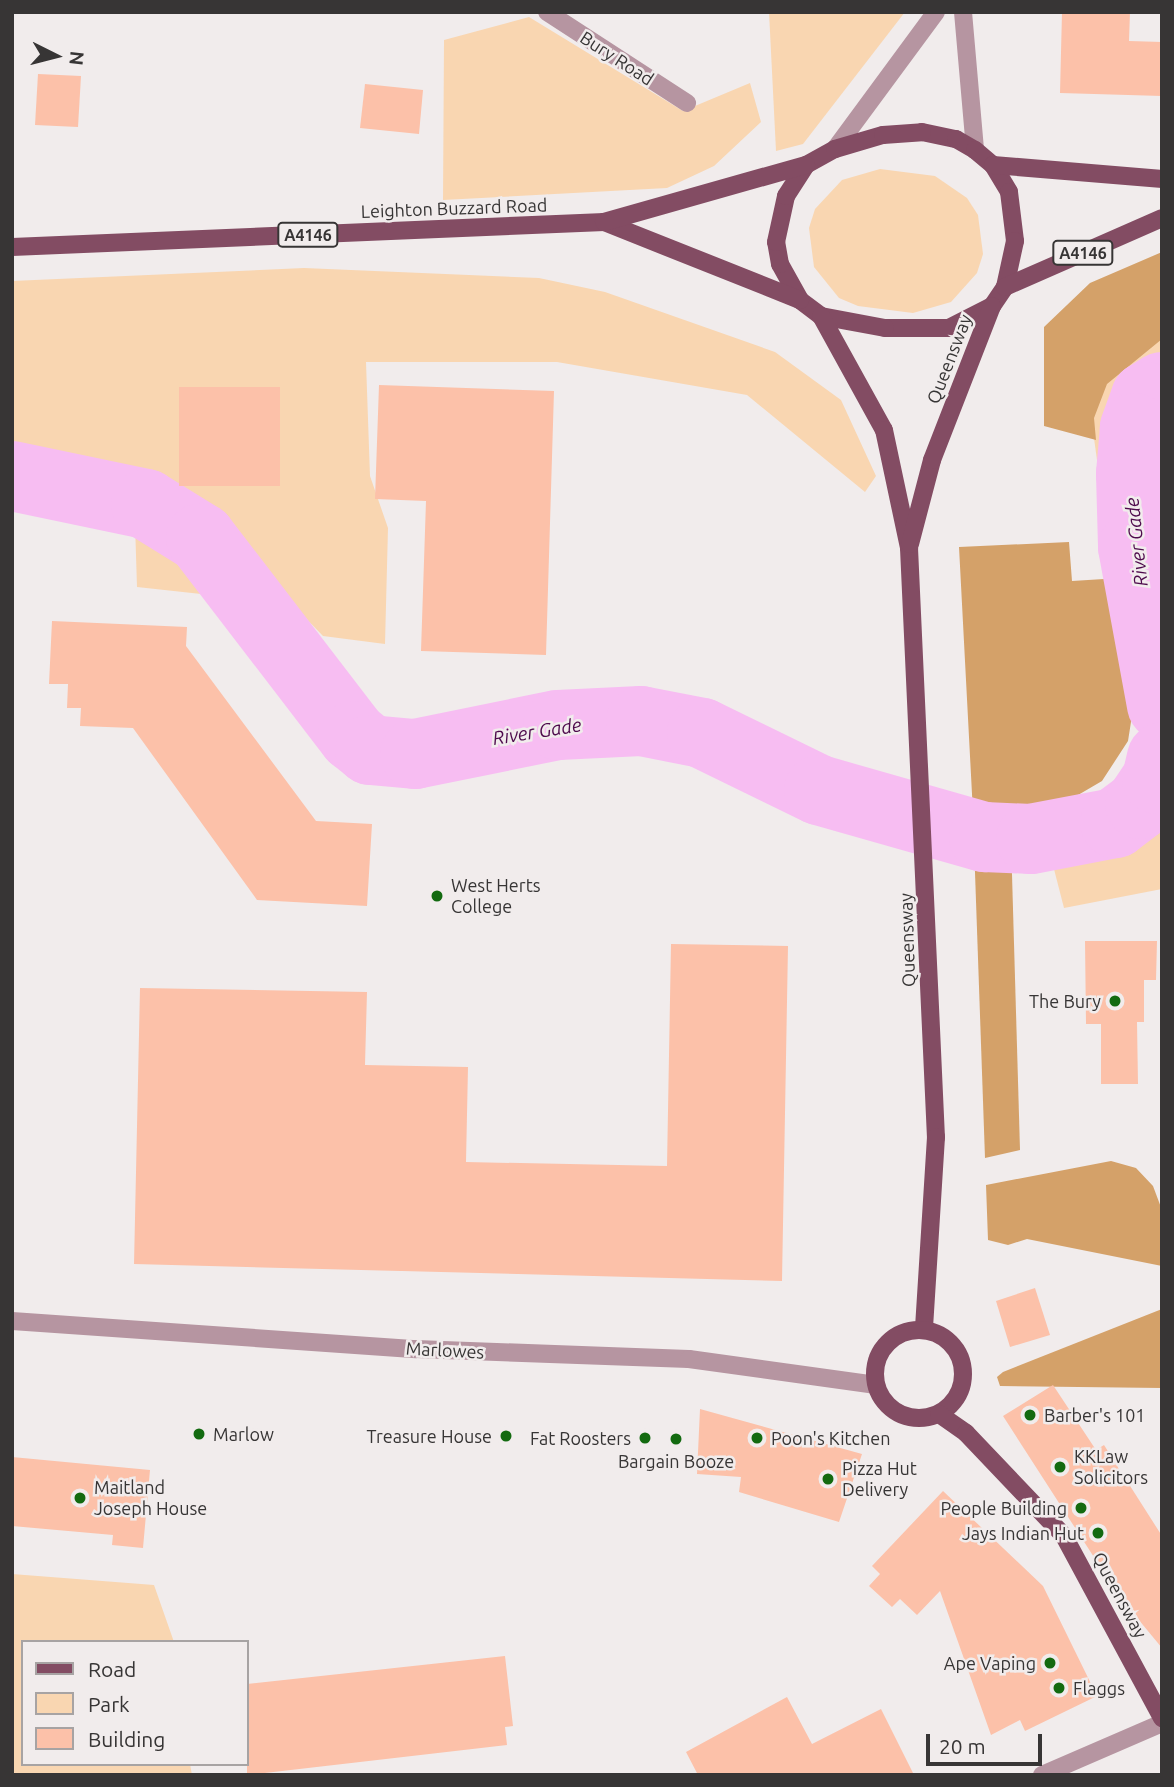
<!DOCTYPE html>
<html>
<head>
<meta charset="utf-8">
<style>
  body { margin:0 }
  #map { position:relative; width:1174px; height:1787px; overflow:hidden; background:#f1ecec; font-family:Ubuntu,sans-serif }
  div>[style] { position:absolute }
  .green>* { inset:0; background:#f9d6b1 }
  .forest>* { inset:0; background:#d4a169 }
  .river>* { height:70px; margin:-35px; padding:0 35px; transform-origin:35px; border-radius:35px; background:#f7bdf2 }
  .building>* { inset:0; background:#fcc1a9 }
  .minor>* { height:18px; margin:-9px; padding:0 9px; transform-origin:9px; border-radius:9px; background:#b695a1 }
  .major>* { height:18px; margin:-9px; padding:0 9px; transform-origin:9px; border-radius:9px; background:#834c63 }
  .major>.ring { margin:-9px; padding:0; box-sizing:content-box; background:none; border:18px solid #834c63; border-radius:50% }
  .dots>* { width:19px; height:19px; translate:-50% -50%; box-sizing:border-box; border:4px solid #f1ecec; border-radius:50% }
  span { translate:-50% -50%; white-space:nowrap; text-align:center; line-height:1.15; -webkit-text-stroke:5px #f1ecec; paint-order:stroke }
  .shield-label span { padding:2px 5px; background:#f1ecec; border:2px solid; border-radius:5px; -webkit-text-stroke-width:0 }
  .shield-label { font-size:16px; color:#373535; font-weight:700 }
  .street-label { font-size:18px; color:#373535 }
  .poi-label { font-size:18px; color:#373535 }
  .left { translate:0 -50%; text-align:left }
  .right { translate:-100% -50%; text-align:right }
  .water-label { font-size:19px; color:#4e0b4d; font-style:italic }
  .frame { position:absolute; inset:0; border:14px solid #373535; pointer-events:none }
  .legend { position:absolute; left:21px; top:1640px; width:228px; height:126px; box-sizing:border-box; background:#f1ecec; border:2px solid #a7a3a3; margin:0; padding:9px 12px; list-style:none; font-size:21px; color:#373535 }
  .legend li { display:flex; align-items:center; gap:14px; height:35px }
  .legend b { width:35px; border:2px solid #a7a3a3 }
  .north { position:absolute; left:21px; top:21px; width:70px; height:70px; -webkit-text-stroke:5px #f1ecec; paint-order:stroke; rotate:96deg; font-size:19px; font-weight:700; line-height:28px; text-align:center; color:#373535 }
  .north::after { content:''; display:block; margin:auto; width:24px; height:32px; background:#373535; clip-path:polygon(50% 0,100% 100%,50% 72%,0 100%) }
  .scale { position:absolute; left:926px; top:1734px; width:116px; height:32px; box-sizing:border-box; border:4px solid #373535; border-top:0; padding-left:9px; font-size:21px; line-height:24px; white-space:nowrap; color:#373535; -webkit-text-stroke:5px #f1ecec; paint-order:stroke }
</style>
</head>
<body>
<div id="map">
  <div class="green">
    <div style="clip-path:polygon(769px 12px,905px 12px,803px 144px,776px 151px)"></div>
    <div style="clip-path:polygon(529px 17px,683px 111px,750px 83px,761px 122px,714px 166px,667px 188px,443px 200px,444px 40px)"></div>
    <div style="clip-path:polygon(880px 169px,935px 176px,967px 198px,978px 215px,983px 254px,977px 273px,951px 302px,913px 313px,858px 306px,839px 298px,814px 267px,809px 228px,815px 209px,842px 180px)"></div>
    <div style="clip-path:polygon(1162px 262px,1162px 719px,1133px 718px,1092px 424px,1104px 279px)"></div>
    <div style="clip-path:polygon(304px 268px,539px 278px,605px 292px,775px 352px,841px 400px,876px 476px,865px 492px,747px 395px,557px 362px,366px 362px,370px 476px,388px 528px,385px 644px,323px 636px,292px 604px,137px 587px,135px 524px,12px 502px,12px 281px)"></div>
    <div style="clip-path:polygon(1162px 823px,1162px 889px,1064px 908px,1047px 842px)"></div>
    <div style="clip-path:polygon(12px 1574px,154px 1585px,174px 1642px,23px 1642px,23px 1764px,190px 1764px,192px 1775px,12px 1775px)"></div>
  </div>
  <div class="forest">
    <div style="clip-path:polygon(1162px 252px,1162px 339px,1107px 384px,1094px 418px,1096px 440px,1044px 426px,1044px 327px,1090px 283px)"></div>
    <div style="clip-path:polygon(1069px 542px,1072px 581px,1104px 579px,1109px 573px,1130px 661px,1134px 703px,1128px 741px,1102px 781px,1061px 805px,973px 813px,959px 547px)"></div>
    <div style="clip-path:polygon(1011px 840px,1020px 1150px,985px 1158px,974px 844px)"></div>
    <div style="clip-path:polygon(1111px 1161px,1136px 1168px,1153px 1186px,1162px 1210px,1162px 1266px,1027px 1239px,1008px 1245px,988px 1240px,986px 1185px)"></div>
    <div style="clip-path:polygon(1162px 1309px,1162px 1388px,1000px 1386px,997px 1377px,1003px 1372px)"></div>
  </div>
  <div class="river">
    <div style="left:1162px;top:387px;width:19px;rotate:148deg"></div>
    <div style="left:1146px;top:397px;width:33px;rotate:110deg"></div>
    <div style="left:1135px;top:428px;width:46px;rotate:95deg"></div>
    <div style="left:1131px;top:474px;width:73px;rotate:88.4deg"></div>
    <div style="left:1133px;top:547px;width:161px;rotate:79.6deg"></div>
    <div style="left:12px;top:476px;width:137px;rotate:11.8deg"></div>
    <div style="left:146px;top:504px;width:65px;rotate:31.7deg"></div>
    <div style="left:201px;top:538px;width:250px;rotate:52.5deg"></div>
    <div style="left:353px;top:736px;width:22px;rotate:39deg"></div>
    <div style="left:370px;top:750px;width:45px;rotate:5.1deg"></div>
    <div style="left:415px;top:754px;width:146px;rotate:-11.5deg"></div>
    <div style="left:558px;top:725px;width:83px;rotate:-2.8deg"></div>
    <div style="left:641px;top:721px;width:62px;rotate:11.1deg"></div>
    <div style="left:702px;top:733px;width:130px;rotate:26deg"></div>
    <div style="left:819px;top:790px;width:172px;rotate:15.9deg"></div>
    <div style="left:984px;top:837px;width:47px;rotate:2.4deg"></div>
    <div style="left:1031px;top:839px;width:86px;rotate:-10.8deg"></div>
    <div style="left:1115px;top:823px;width:31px;rotate:-37deg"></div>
    <div style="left:1140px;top:804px;width:30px;rotate:-56deg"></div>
    <div style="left:1157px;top:779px;width:22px;rotate:-77deg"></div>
  </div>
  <div class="building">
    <div style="clip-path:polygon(1062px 12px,1130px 12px,1129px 41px,1162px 42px,1162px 96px,1060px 93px)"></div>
    <div style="clip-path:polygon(38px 74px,81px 76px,78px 127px,35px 125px)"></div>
    <div style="clip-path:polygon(365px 84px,423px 90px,419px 134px,360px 128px)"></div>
    <div style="clip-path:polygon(379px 385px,554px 391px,546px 655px,421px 651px,426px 501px,375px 499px)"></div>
    <div style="clip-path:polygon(179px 387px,280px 387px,280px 486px,179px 486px)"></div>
    <div style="clip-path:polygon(52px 621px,187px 627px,186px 646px,316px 821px,372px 824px,367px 906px,257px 900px,133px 728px,80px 726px,81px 708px,67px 708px,68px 684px,49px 684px)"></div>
    <div style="clip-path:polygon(1085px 941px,1157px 941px,1156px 980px,1144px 980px,1144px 1022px,1137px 1022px,1138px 1084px,1101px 1084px,1101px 1024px,1086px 1024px)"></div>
    <div style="clip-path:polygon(671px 944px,788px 946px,782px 1281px,134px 1264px,140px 988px,367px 992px,365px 1065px,468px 1067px,466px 1162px,667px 1166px)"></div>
    <div style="clip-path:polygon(1035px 1288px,1050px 1335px,1010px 1347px,996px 1301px)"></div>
    <div style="clip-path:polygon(1053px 1385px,1096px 1450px,1104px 1445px,1162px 1536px,1162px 1648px,1119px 1596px,1003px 1416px)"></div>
    <div style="clip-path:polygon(700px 1409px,862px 1454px,839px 1522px,739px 1492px,741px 1477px,697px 1474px)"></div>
    <div style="clip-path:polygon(12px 1457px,150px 1470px,143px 1548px,112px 1545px,113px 1535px,12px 1526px)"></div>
    <div style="clip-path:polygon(943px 1491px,1043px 1586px,1097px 1696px,1025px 1731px,1020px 1720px,991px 1735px,940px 1591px,917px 1615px,900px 1599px,892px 1607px,869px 1586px,880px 1574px,872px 1566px)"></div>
    <div style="clip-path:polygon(505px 1656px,513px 1726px,505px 1727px,507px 1745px,247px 1775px,247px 1684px)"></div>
    <div style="clip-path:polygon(787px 1697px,812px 1744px,881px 1709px,914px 1775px,698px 1775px,686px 1752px)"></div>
  </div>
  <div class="minor">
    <div style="left:547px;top:12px;width:167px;rotate:33deg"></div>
    <div style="left:963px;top:12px;width:139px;rotate:85deg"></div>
    <div style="left:835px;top:149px;width:170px;rotate:-53.6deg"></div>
    <div style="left:12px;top:1321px;width:405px;rotate:4deg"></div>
    <div style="left:416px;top:1349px;width:273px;rotate:2.1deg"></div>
    <div style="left:689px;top:1359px;width:189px;rotate:7.9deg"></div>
    <div style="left:1042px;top:1775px;width:131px;rotate:-23.4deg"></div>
  </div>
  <div class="major">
    <div style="left:922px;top:132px;width:35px;rotate:12deg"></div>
    <div style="left:956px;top:139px;width:22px;rotate:30deg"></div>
    <div style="left:975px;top:150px;width:23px;rotate:40deg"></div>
    <div style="left:993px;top:165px;width:31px;rotate:59deg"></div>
    <div style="left:1009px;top:192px;width:49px;rotate:83deg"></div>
    <div style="left:1015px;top:241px;width:47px;rotate:102.3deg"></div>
    <div style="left:1005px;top:287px;width:23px;rotate:124deg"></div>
    <div style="left:992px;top:306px;width:48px;rotate:152.9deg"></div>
    <div style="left:949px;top:328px;width:64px;rotate:180deg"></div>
    <div style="left:885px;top:328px;width:65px;rotate:-169.4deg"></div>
    <div style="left:821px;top:316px;width:26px;rotate:-143deg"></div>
    <div style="left:800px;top:300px;width:41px;rotate:-119.1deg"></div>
    <div style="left:780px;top:264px;width:22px;rotate:-100deg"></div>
    <div style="left:776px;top:242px;width:47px;rotate:-77.7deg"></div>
    <div style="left:786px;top:196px;width:37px;rotate:-57deg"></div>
    <div style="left:806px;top:165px;width:33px;rotate:-29deg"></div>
    <div style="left:835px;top:149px;width:50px;rotate:-16.3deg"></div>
    <div style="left:883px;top:135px;width:39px;rotate:-4deg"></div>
    <div style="left:993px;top:165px;width:170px;rotate:4.7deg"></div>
    <div style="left:604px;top:222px;width:211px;rotate:21.7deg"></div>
    <div style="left:12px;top:247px;width:593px;rotate:-2.42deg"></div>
    <div style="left:604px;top:222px;width:210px;rotate:-15.8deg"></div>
    <div style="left:1005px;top:287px;width:171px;rotate:-23.7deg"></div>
    <div style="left:821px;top:316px;width:130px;rotate:61.1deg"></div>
    <div style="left:884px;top:430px;width:121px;rotate:78deg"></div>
    <div style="left:909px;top:548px;width:590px;rotate:87.38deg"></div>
    <div style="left:936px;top:1137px;width:193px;rotate:93.6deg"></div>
    <div style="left:910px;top:544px;width:87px;rotate:-75.3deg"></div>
    <div style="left:932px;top:460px;width:165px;rotate:-68.7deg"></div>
    <div class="ring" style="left:875px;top:1330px;width:70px;height:70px"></div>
    <div style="left:939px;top:1414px;width:33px;rotate:35deg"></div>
    <div style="left:966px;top:1433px;width:142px;rotate:46.4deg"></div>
    <div style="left:1064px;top:1536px;width:207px;rotate:61.7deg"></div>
  </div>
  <div class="dots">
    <div style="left:437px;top:896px;background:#136a10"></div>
    <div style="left:1115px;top:1001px;background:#136a10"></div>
    <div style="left:1030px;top:1415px;background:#136a10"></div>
    <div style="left:199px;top:1434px;background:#136a10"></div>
    <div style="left:506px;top:1436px;background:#136a10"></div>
    <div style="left:645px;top:1438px;background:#136a10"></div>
    <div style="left:757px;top:1438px;background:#136a10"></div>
    <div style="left:676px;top:1439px;background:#136a10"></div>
    <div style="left:1060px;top:1467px;background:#136a10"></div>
    <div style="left:828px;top:1479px;background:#136a10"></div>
    <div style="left:80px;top:1498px;background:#136a10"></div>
    <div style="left:1081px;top:1508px;background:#136a10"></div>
    <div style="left:1098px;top:1533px;background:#136a10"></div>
    <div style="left:1050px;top:1663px;background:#136a10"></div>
    <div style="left:1059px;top:1688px;background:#136a10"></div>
  </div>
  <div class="shield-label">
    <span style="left:308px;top:235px">A4146</span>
    <span style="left:1083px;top:253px">A4146</span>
  </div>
  <div class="street-label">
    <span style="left:617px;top:58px;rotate:33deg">Bury Road</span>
    <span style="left:454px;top:208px;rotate:-2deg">Leighton Buzzard Road</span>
    <span style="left:949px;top:359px;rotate:-69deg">Queensway</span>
    <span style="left:907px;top:940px;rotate:-92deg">Queensway</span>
    <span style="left:445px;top:1350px;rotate:3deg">Marlowes</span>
    <span style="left:1120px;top:1595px;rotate:62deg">Queensway</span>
  </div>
  <div class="poi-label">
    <span class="left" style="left:451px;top:896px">West Herts<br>College</span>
    <span class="right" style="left:1101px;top:1001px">The Bury</span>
    <span class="left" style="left:1044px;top:1415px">Barber's 101</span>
    <span class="left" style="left:213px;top:1434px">Marlow</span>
    <span class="right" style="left:492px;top:1436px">Treasure House</span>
    <span class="right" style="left:631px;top:1438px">Fat Roosters</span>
    <span class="left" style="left:771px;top:1438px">Poon's Kitchen</span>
    <span class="left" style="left:1074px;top:1467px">KKLaw<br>Solicitors</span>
    <span style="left:676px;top:1461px">Bargain Booze</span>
    <span class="left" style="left:842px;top:1479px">Pizza Hut<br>Delivery</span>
    <span class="left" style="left:94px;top:1498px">Maitland<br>Joseph House</span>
    <span class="right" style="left:1067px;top:1508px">People Building</span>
    <span class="right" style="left:1084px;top:1533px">Jays Indian Hut</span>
    <span class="right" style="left:1036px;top:1663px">Ape Vaping</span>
    <span class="left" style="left:1073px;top:1688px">Flaggs</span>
  </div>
  <div class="water-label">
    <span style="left:1137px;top:542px;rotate:-96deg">River Gade</span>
    <span style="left:537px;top:732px;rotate:-9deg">River Gade</span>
  </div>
  <div class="frame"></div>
  <ul class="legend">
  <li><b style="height:9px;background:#834c63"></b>Road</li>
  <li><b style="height:19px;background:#f9d6b1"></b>Park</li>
  <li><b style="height:19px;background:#fcc1a9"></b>Building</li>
  </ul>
  <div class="north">N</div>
  <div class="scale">20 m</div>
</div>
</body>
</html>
